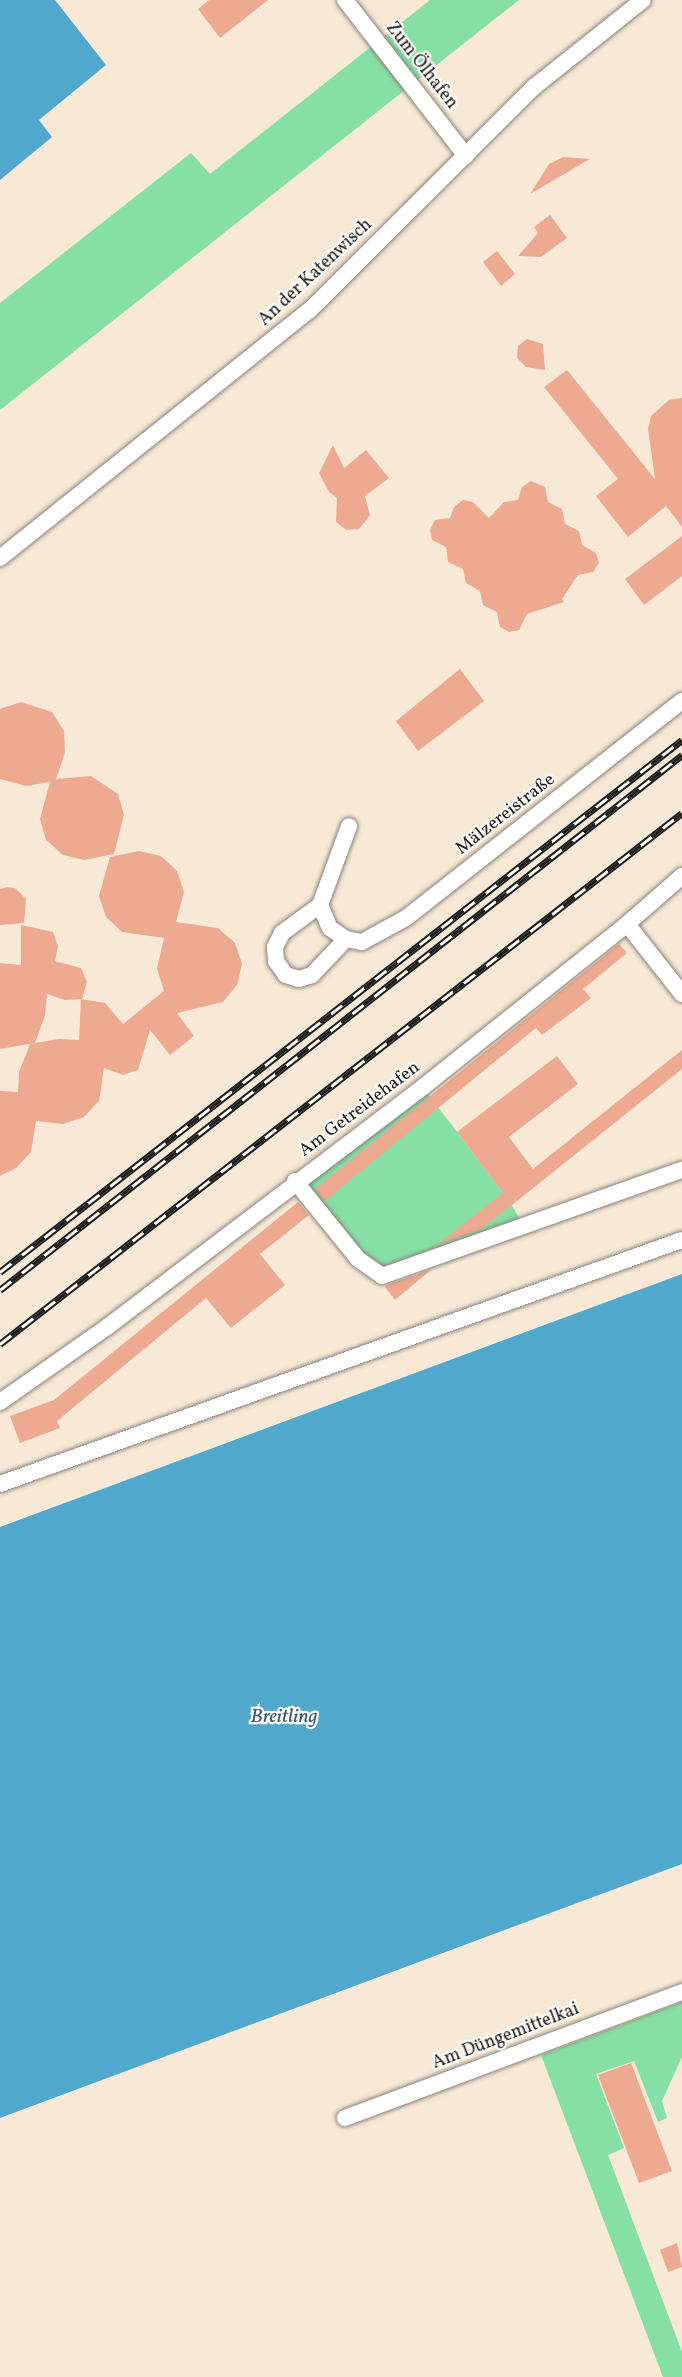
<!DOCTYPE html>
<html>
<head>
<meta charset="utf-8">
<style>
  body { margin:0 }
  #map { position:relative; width:682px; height:2377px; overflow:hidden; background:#f8e9d7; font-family:Vollkorn,serif }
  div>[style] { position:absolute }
  .green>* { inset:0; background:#86e0a6 }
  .water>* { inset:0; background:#51a8cd }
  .building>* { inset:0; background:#eea991 }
  .roads { filter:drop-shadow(0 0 2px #8a827a) drop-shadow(0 0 2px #8a827a) }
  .street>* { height:16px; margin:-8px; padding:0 8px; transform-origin:8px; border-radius:8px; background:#fff }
  .rail>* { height:7px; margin-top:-3.5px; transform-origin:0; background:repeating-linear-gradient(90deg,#fdfcf7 0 14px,#1c1c1c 0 28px); box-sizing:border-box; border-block:2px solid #1c1c1c }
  span { translate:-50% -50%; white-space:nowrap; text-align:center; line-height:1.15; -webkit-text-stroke:4.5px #fdfcf7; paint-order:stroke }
  .street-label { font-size:18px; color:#1c1c1c }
  .water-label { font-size:20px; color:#345b6c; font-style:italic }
</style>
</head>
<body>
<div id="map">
  <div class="green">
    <div style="clip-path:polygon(430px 0,519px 0,0 410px,0 303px,191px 153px,210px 174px)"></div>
    <div style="clip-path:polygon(423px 1087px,510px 1202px,525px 1229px,382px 1276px,295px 1181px)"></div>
    <div style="clip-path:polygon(682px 2002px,682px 2057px,662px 2101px,667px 2118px,658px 2122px,634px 2061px,596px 2074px,624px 2148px,608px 2155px,682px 2352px,682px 2377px,663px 2377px,541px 2055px)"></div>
  </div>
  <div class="water">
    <div style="clip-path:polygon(0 0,55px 0,106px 65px,39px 120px,52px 137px,0 180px)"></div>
    <div style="clip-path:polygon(682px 1274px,682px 1864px,0 2118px,0 1527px)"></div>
  </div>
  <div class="building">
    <div style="clip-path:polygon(209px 0,268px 0,220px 38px,198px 9px)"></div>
    <div style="clip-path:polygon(563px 157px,590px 159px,530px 194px,549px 164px)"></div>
    <div style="clip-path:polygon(550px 215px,567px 238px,541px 257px,518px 256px,538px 233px,534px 227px)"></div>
    <div style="clip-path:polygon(497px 251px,515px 274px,501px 286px,483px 262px)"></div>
    <div style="clip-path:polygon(527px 339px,543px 344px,545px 370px,526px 367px,517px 358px,518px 346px)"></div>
    <div style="clip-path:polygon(567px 370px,655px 479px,648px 429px,651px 416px,669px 400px,682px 398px,682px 527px,666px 506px,628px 537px,596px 496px,618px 479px,544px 387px)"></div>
    <div style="clip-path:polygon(333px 445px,344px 468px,366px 450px,389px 478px,365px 496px,370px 515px,359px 529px,346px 530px,336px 522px,337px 498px,329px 492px,319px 473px)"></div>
    <div style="clip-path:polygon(531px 481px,545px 487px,548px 502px,562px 509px,565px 524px,579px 531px,582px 545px,596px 553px,599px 563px,593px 572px,578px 575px,562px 599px,564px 602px,527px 614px,519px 630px,509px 632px,500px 627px,497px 612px,483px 605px,480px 591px,466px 583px,463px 569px,448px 562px,446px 547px,432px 540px,430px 530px,435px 520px,450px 518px,454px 507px,463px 500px,473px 502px,489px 518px,504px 502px,518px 500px,522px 487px)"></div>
    <div style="clip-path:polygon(682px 536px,682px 576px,644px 605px,625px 579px)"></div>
    <div style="clip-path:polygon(460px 669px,484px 701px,418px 751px,396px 721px)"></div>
    <div style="clip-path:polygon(21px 702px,52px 712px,64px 731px,65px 753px,56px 779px,91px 776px,118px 794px,124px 815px,114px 854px,84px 860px,63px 855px,46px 840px,40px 819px,50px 782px,26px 786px,0 779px,0 709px)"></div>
    <div style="clip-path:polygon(139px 851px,161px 856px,177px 871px,184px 892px,176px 922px,218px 928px,235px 943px,242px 964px,237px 985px,223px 1002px,177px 1013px,194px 1036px,170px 1055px,150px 1030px,138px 1070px,123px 1075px,104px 1068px,99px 1101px,84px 1117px,63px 1124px,36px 1121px,31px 1152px,16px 1168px,0 1176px,0 1091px,18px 1092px,19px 1072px,30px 1044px,59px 1039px,79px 1040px,81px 999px,105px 1003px,123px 1024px,164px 991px,157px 968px,164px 938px,122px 932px,106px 917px,99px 896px,110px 857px)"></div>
    <div style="clip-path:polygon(7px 887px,15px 888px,26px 899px,24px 923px,0 925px,0 889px)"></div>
    <div style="clip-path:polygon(21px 925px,53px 932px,58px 946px,55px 961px,81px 968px,87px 982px,82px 999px,65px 1000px,47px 994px,45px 1015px,35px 1043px,0 1049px,0 963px,21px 965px)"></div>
    <div style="clip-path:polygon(619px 944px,627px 953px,583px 989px,591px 998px,542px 1035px,536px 1028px,325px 1201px,315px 1189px)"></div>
    <div style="clip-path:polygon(682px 1050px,682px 1069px,482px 1229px,437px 1245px,503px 1193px,457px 1132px,557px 1056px,578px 1084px,509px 1137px,533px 1169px)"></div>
    <div style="clip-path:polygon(298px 1202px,309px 1215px,260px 1254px,285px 1285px,231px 1328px,206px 1298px,57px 1421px,60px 1428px,20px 1443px,10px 1416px,54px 1400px)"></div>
    <div style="clip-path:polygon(432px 1269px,395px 1300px,385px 1287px,387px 1285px)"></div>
    <div style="clip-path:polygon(631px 2063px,672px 2171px,639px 2183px,598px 2075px)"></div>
    <div style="clip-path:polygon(677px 2243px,682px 2267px,668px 2272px,660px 2250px)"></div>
  </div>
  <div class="roads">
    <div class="street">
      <div style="left:345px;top:0;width:197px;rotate:52.2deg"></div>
      <div style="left:0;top:558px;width:397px;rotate:-38.7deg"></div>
      <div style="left:310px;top:310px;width:316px;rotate:-44.9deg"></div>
      <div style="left:534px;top:87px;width:139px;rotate:-38.6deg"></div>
      <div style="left:320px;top:905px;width:84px;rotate:-69.8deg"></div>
      <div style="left:627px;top:924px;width:73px;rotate:-41.1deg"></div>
      <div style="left:346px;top:939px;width:50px;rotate:133.4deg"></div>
      <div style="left:312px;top:975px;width:14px;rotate:163deg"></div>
      <div style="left:299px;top:979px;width:14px;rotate:-163deg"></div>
      <div style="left:286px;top:975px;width:17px;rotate:-126deg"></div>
      <div style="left:276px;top:961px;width:14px;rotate:-94deg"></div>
      <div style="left:275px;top:947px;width:16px;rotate:-63deg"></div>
      <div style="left:282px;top:933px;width:47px;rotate:-36.4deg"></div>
      <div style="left:320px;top:905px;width:25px;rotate:67deg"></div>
      <div style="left:330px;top:928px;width:19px;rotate:35deg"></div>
      <div style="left:346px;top:939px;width:16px;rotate:11deg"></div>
      <div style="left:362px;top:942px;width:50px;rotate:-28.6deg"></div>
      <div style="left:406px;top:918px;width:351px;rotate:-38.2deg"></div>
      <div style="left:295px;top:1181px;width:100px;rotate:51.1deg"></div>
      <div style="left:358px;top:1259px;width:29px;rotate:35deg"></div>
      <div style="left:382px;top:1276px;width:318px;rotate:-19.5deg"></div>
      <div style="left:0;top:1402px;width:131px;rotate:-35deg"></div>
      <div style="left:107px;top:1327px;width:397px;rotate:-37.2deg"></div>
      <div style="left:423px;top:1087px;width:261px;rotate:-38.6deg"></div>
      <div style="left:627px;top:924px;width:89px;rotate:51.8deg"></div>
      <div style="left:0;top:1484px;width:724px;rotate:-19.69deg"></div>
      <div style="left:345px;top:2118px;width:360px;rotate:-20.5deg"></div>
    </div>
  </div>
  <div class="rail">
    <div style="left:0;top:1272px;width:865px;rotate:-37.96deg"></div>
    <div style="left:0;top:1290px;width:867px;rotate:-38.11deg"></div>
    <div style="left:0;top:1344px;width:864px;rotate:-37.9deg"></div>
  </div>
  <div class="street-label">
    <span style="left:421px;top:66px;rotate:52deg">Zum Ölhafen</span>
    <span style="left:316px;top:273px;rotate:-43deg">An der Katenwisch</span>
    <span style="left:506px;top:815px;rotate:-38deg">Mälzereistraße</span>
    <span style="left:360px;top:1110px;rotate:-37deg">Am Getreidehafen</span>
    <span style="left:506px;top:2037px;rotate:-21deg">Am Düngemittelkai</span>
  </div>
  <div class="water-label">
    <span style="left:284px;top:1717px">Breitling</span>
  </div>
</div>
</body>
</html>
